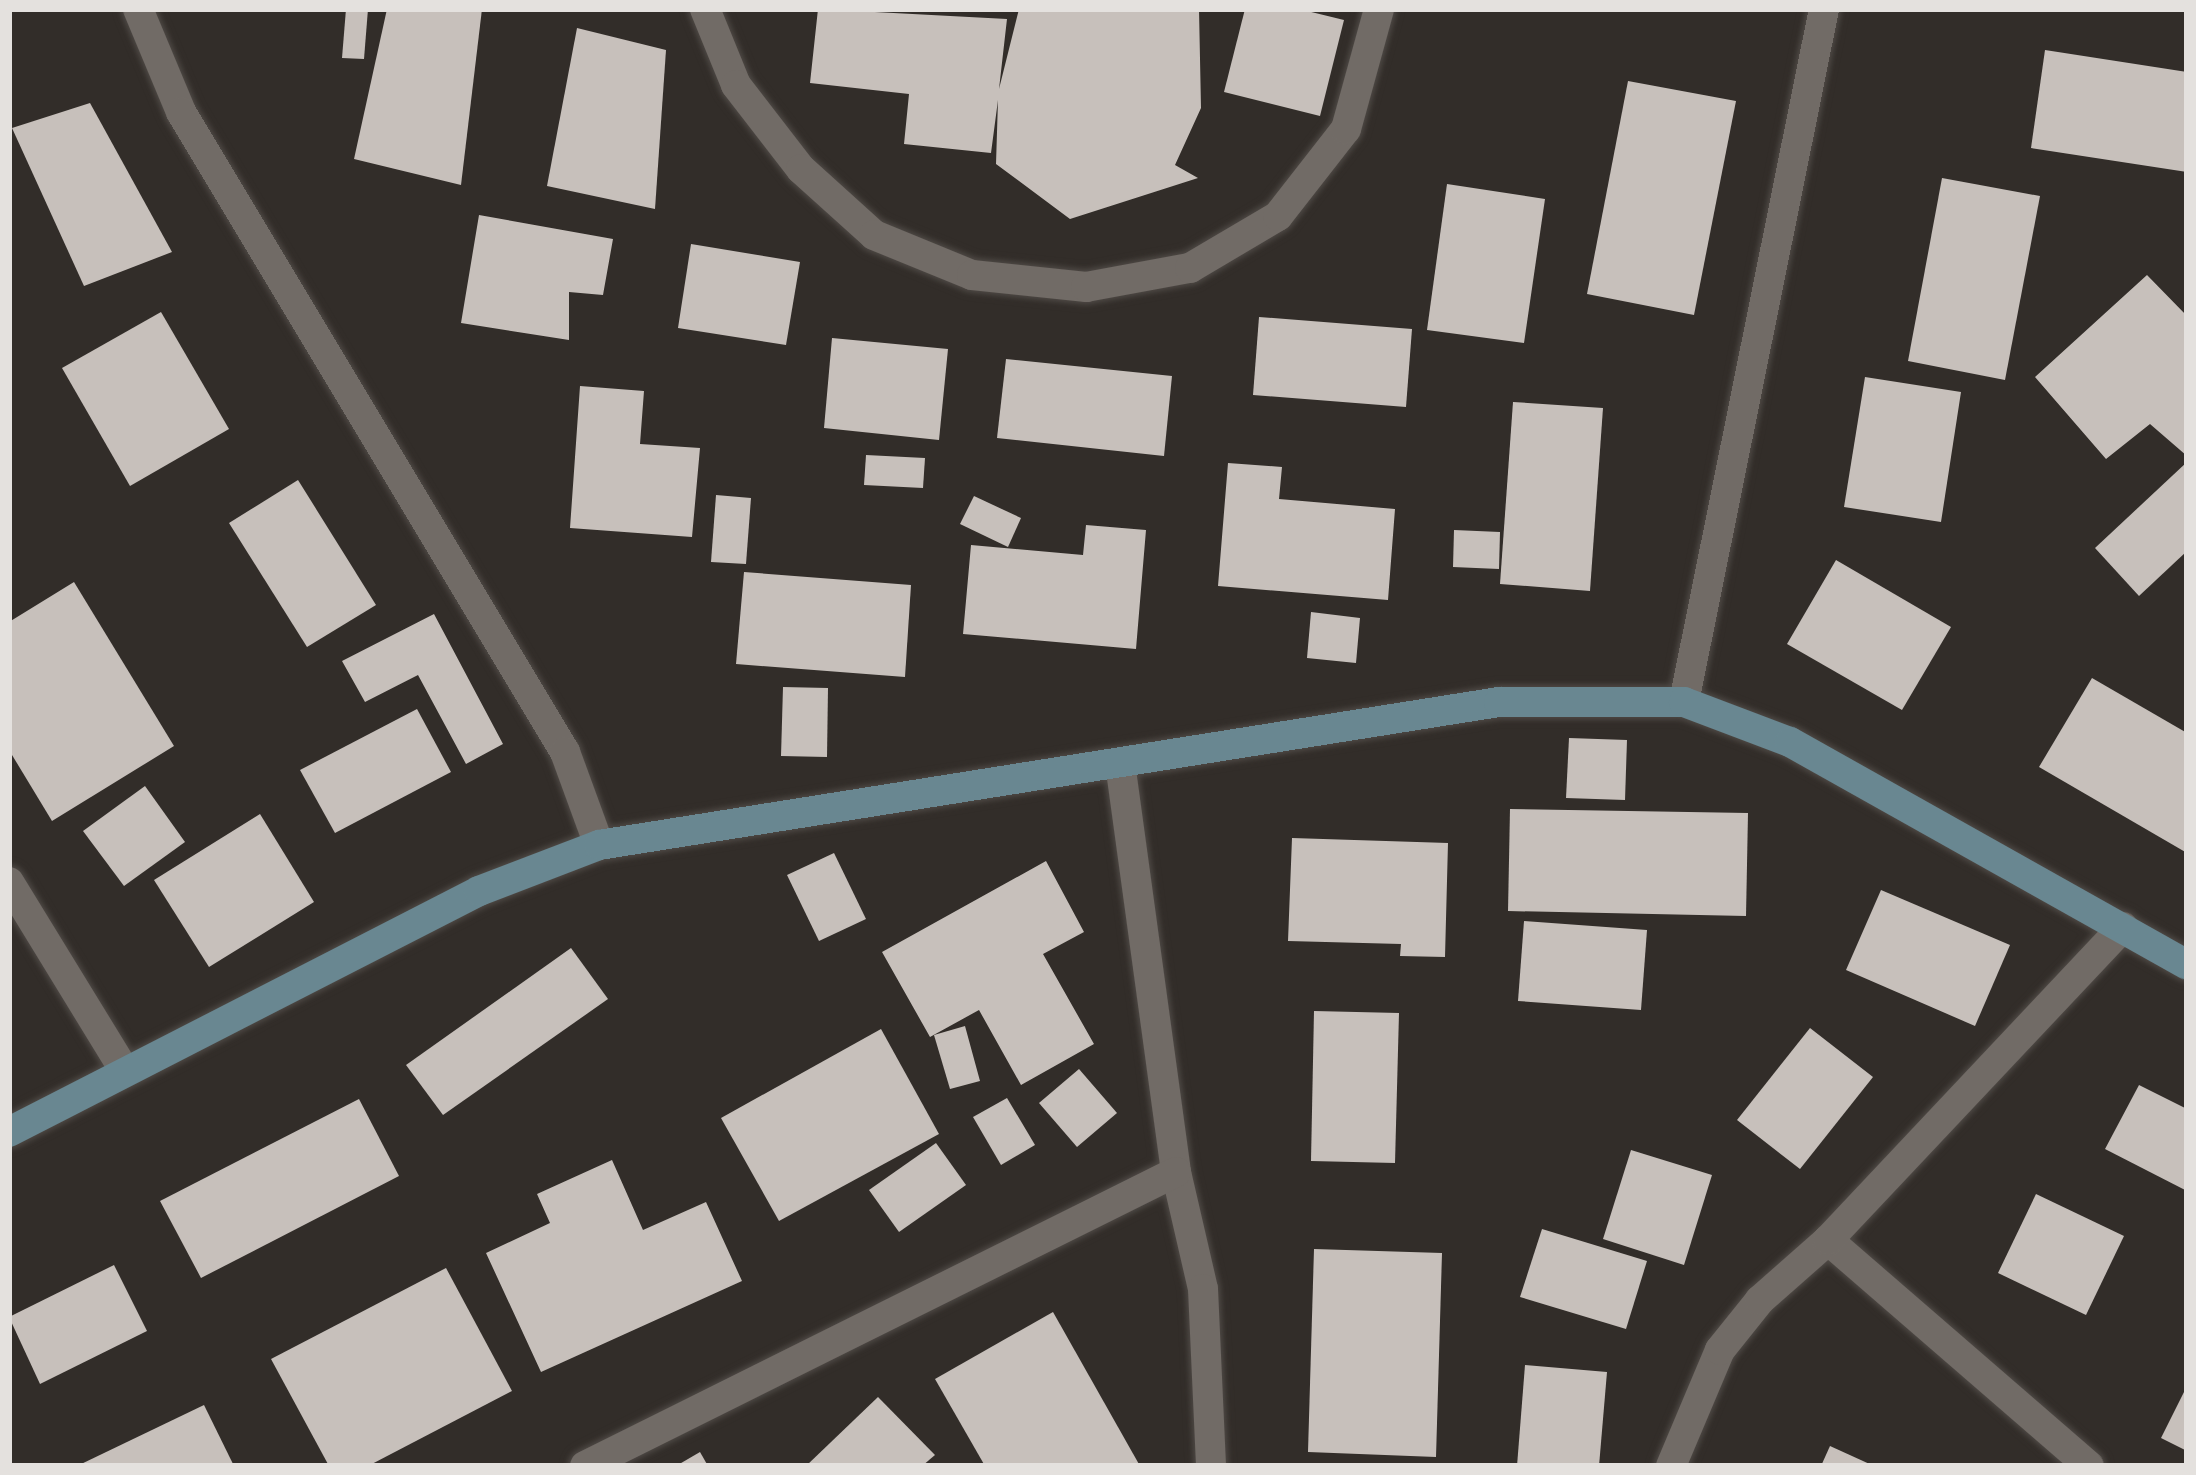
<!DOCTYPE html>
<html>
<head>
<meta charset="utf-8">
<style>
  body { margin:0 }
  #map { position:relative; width:2196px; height:1475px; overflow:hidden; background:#322d29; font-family:Manrope,sans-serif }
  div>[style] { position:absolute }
  .building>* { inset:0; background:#c7c0bb }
  .roads { filter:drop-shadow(0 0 3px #4f4a46) drop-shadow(0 0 3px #4f4a46) }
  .street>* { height:30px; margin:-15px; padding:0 15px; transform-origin:15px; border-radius:15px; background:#716b66 }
  .secondary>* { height:30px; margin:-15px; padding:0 15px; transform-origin:15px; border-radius:15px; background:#698791 }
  span { translate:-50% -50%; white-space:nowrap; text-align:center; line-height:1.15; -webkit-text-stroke:12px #181614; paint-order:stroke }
  .frame { position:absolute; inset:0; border:12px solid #e4e1de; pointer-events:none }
</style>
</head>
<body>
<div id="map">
  <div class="building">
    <div style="clip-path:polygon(346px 9px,368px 9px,364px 59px,342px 58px)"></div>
    <div style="clip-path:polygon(387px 9px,482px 9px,461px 185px,354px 159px)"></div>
    <div style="clip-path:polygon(818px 9px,1007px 19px,999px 89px,1019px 9px,1199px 9px,1201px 108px,1175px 165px,1198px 178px,1070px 219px,996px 164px,998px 100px,991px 153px,904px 144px,909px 94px,810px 83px)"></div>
    <div style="clip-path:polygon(1245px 9px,1299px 9px,1344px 20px,1320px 116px,1224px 92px)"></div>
    <div style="clip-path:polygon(577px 28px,666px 50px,655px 209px,547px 186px)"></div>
    <div style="clip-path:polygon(2045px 50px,2187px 72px,2187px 172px,2031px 148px)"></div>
    <div style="clip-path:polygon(1628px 81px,1736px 101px,1694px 315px,1587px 294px)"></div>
    <div style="clip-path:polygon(90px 103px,172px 252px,84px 286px,12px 128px)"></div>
    <div style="clip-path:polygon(1942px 178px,2040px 196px,2005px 380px,1908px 361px)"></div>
    <div style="clip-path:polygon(1447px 184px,1545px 199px,1524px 343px,1427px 330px)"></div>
    <div style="clip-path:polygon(479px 215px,613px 239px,603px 295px,569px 292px,569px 340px,461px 323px)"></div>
    <div style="clip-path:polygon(691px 244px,800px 262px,786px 345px,678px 328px)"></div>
    <div style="clip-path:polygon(2147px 275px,2187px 316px,2187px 456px,2150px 424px,2106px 459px,2035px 377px)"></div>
    <div style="clip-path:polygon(161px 312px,229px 429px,130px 486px,62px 368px)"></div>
    <div style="clip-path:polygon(1259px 317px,1412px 329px,1406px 407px,1253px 395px)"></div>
    <div style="clip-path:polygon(832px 338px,948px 349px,939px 440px,824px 428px)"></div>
    <div style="clip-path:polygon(1006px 359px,1172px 376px,1164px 456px,997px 438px)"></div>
    <div style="clip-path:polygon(1865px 377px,1961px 392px,1941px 522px,1844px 507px)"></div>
    <div style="clip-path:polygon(580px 386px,644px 391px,640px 444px,700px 448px,692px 537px,570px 528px)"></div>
    <div style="clip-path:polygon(1513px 402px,1603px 408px,1590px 591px,1500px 584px)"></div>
    <div style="clip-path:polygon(866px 455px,925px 458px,923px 488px,864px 485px)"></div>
    <div style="clip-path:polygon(2187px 462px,2187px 551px,2139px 596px,2095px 548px)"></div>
    <div style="clip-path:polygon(1228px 463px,1282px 467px,1279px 499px,1395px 509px,1388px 600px,1218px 586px)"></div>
    <div style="clip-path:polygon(298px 480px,376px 605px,307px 647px,229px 523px)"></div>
    <div style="clip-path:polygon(716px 495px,751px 498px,746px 564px,711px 562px)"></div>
    <div style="clip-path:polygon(974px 496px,1021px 518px,1008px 547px,960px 524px)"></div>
    <div style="clip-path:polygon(1086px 525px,1146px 530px,1136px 649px,963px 634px,971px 545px,1083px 555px)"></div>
    <div style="clip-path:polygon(1454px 530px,1500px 532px,1499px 569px,1453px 567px)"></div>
    <div style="clip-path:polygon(1836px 560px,1951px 627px,1902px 710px,1787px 644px)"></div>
    <div style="clip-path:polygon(744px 572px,911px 585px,905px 677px,736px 664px)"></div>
    <div style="clip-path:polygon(74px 582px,174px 746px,52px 821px,9px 750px,9px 622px)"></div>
    <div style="clip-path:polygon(1311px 612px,1360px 618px,1356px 663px,1307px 658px)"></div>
    <div style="clip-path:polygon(434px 614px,503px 744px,466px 764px,418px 675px,365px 702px,342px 661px)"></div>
    <div style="clip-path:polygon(2092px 678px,2187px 733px,2187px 853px,2039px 767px)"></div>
    <div style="clip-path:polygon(783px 687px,828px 688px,827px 757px,781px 756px)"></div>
    <div style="clip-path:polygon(417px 709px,451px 772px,335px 833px,300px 770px)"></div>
    <div style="clip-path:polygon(1569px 738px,1627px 740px,1625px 800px,1566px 798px)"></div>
    <div style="clip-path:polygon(145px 786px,185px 842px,124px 886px,83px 831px)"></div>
    <div style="clip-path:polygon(1510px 809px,1748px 813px,1746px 916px,1508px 911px)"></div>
    <div style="clip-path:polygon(260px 814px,314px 902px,209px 967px,154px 880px)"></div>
    <div style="clip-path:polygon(1292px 838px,1448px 843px,1445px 957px,1400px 956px,1401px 944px,1288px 941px)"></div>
    <div style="clip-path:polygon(834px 853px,866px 919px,819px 941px,787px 875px)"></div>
    <div style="clip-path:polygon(1046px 861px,1084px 932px,1043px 954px,1094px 1044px,1021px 1085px,979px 1010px,930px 1037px,882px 952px)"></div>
    <div style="clip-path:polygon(1881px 890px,2010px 945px,1975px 1026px,1846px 970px)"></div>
    <div style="clip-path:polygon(1524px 921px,1647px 930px,1641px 1010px,1518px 1001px)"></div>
    <div style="clip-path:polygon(571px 948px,608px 999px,443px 1115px,406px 1065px)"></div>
    <div style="clip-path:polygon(1314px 1011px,1399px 1013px,1395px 1163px,1311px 1161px)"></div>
    <div style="clip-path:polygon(965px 1026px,980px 1081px,950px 1089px,934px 1035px)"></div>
    <div style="clip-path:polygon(1810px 1028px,1873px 1077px,1800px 1169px,1737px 1120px)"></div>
    <div style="clip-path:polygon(881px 1029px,939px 1134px,779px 1221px,721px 1118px)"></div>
    <div style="clip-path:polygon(1079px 1069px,1117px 1113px,1077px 1147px,1039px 1103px)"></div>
    <div style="clip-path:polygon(2139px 1085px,2187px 1109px,2187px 1191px,2105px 1149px)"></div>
    <div style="clip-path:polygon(1007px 1098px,1035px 1145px,1001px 1165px,973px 1117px)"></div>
    <div style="clip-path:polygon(359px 1099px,399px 1176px,201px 1278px,160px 1201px)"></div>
    <div style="clip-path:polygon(936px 1143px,966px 1185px,899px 1232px,869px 1190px)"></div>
    <div style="clip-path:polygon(1631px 1150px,1712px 1175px,1684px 1265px,1603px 1239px)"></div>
    <div style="clip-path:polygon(612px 1160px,643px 1230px,706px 1202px,742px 1281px,541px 1372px,486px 1253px,550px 1223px,537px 1194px)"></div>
    <div style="clip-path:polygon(2036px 1194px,2124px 1236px,2086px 1315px,1998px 1273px)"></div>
    <div style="clip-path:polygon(1542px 1229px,1647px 1261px,1626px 1329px,1520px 1297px)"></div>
    <div style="clip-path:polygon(1314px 1249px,1442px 1253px,1436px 1457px,1308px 1452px)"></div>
    <div style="clip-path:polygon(114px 1265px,147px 1331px,40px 1384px,9px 1317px)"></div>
    <div style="clip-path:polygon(446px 1268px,512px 1391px,368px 1466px,329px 1466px,271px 1359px)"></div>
    <div style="clip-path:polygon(1053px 1312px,1140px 1466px,985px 1466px,935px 1379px)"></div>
    <div style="clip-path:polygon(1525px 1365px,1607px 1372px,1599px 1466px,1517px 1466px)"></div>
    <div style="clip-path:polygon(2187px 1386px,2187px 1451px,2161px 1438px)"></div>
    <div style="clip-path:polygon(878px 1397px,935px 1455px,922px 1466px,806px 1466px)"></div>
    <div style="clip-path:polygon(204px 1405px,234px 1466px,77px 1466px)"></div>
    <div style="clip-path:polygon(1830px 1446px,1874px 1466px,1821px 1466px)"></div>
    <div style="clip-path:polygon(700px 1452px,708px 1466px,676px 1466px)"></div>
  </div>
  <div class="roads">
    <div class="street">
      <div style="left:138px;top:9px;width:112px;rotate:67.3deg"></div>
      <div style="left:181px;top:112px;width:746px;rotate:59.04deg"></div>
      <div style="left:565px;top:752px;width:99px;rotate:69.9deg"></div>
      <div style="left:705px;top:9px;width:82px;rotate:67.8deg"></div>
      <div style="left:736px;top:85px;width:106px;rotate:52.3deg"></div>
      <div style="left:801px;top:169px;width:98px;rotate:42.1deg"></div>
      <div style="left:874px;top:235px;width:106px;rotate:22.2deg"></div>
      <div style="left:972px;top:275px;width:115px;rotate:6deg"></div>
      <div style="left:1086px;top:287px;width:106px;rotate:-10.4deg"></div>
      <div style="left:1190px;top:268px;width:102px;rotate:-30.6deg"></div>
      <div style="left:1278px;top:216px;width:110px;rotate:-52deg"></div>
      <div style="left:1346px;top:129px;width:124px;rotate:-74.6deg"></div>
      <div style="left:1684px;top:702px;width:707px;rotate:-78.58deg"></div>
      <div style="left:1120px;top:763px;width:413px;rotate:82.2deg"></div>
      <div style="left:1176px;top:1172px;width:120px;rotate:77deg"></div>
      <div style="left:1203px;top:1289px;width:177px;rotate:87.4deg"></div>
      <div style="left:9px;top:882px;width:220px;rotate:58.5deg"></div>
      <div style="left:1828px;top:1240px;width:345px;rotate:40.9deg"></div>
      <div style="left:585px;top:1466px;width:660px;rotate:-26.45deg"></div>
      <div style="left:1671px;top:1466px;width:126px;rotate:-67.1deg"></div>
      <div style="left:1720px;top:1350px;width:64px;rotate:-51.3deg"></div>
      <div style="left:1760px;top:1300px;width:91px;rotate:-41.4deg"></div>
      <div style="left:1828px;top:1240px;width:430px;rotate:-46.7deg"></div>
    </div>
    <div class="secondary">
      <div style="left:9px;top:1132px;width:528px;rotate:-27.15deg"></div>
      <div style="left:479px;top:891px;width:129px;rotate:-21deg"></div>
      <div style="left:599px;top:845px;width:911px;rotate:-9.03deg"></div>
      <div style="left:1499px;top:702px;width:185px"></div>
      <div style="left:1684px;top:702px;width:113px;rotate:20.7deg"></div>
      <div style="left:1790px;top:742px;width:455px;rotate:29.3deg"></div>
    </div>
  </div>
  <div class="frame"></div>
</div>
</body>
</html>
